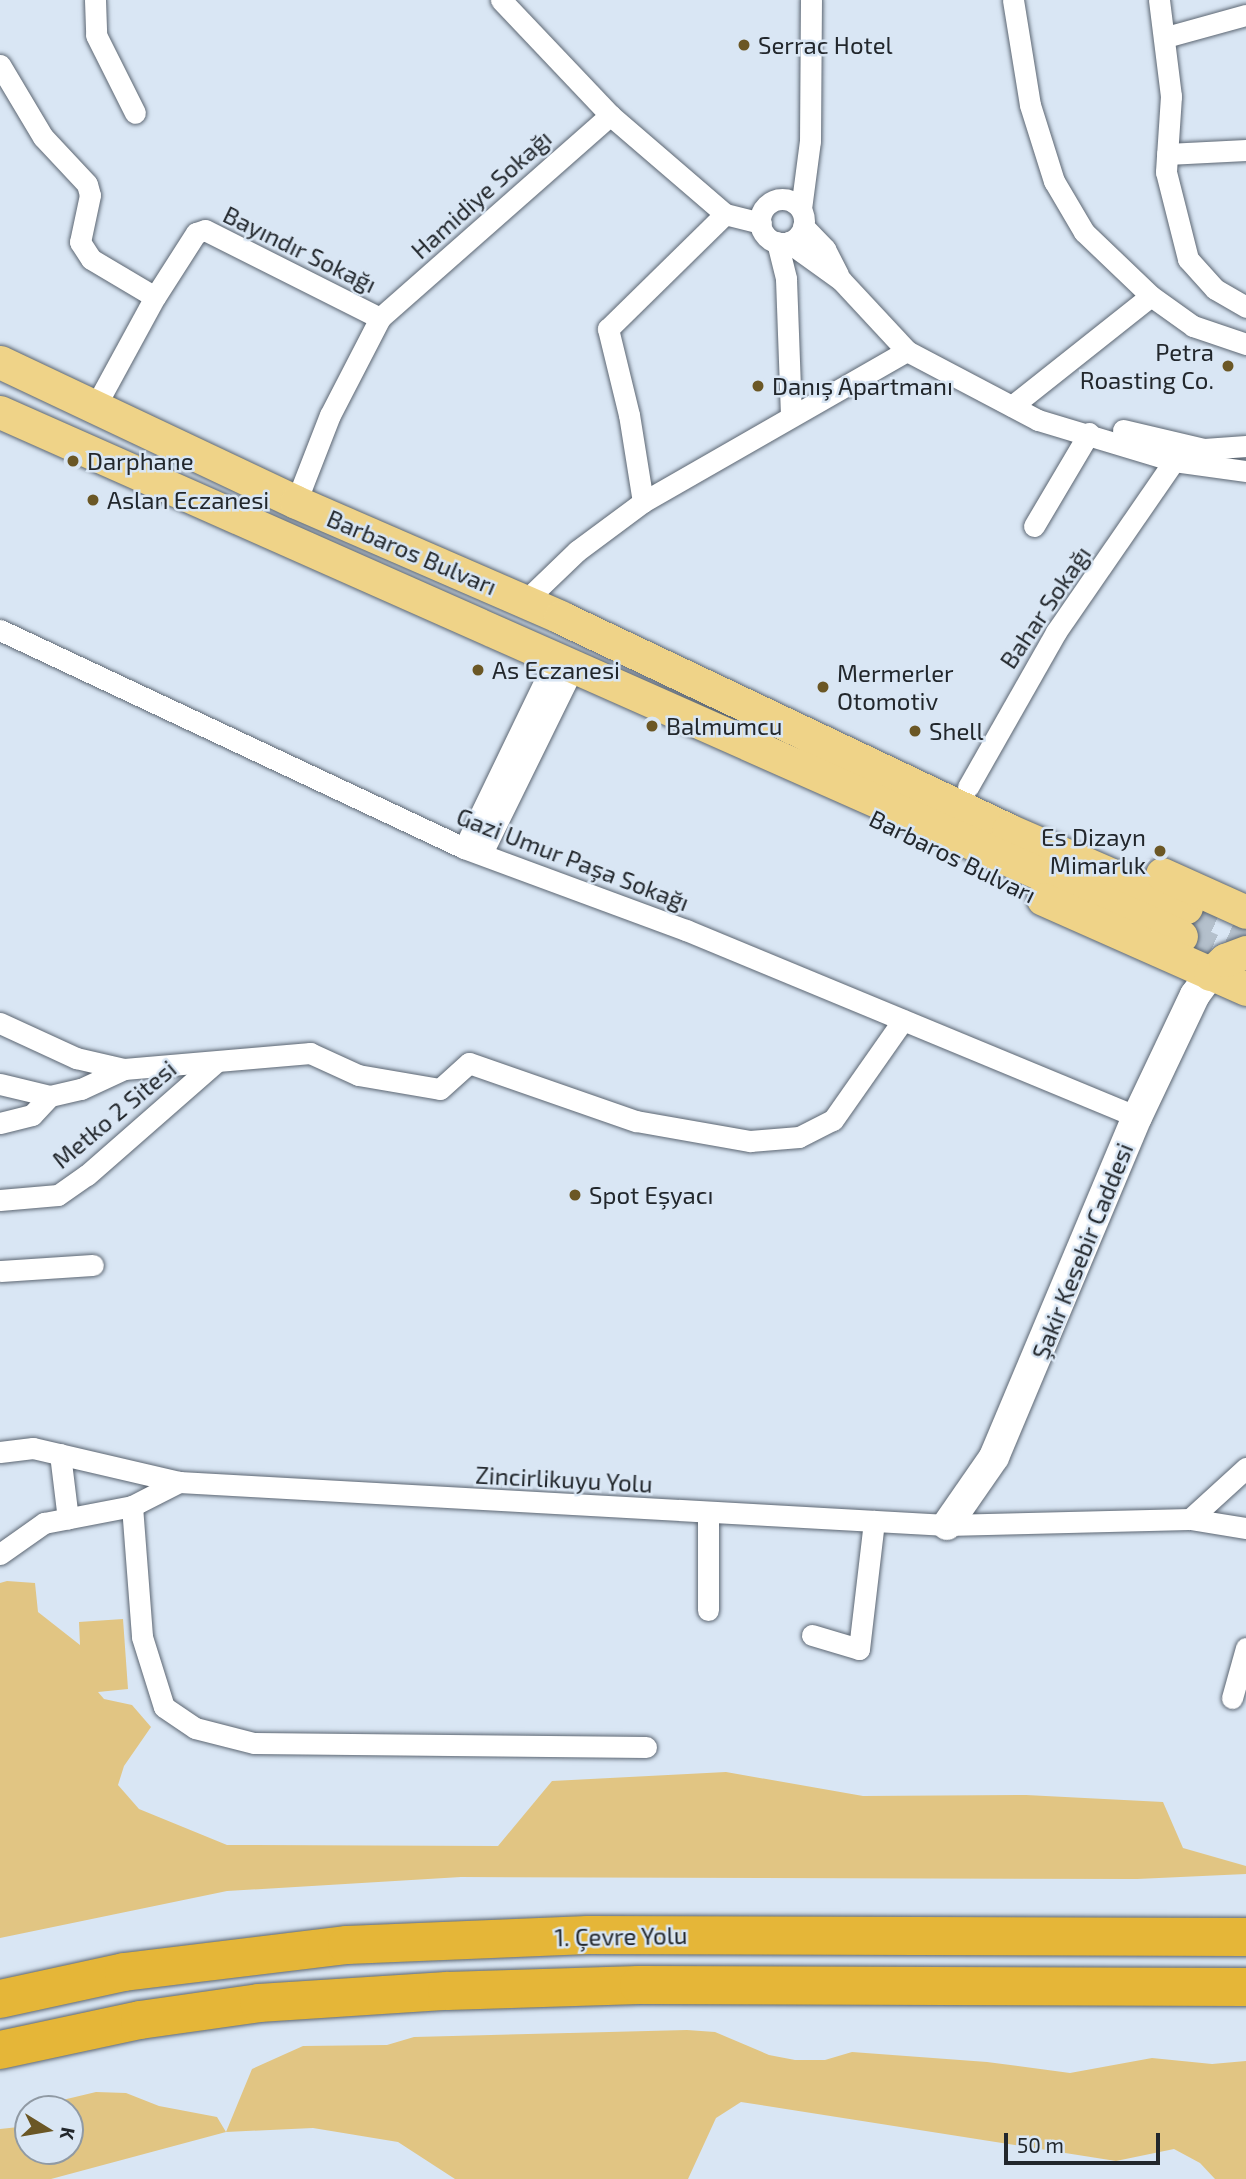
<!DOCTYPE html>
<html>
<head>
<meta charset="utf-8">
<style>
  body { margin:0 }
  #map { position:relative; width:1246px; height:2179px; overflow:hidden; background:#d9e6f4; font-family:"Exo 2",sans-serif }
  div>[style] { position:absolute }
  .green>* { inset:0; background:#e1c583 }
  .primary-tunnel>* { height:33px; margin-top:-16.5px; transform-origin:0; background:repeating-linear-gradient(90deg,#b4c0cc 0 33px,transparent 0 50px) }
  .roads { filter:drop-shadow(0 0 2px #5c6672) drop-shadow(0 0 2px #5c6672) }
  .street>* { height:21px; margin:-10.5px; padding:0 10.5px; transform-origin:10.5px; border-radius:10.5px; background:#fff }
  .street>.ring { margin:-10.5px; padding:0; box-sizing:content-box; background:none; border:21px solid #fff; border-radius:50% }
  .secondary>* { height:30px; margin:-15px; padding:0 15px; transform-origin:15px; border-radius:15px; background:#fff }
  .primary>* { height:33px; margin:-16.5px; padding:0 16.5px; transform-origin:16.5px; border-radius:16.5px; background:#efd388 }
  .highway>* { height:38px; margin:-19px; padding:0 19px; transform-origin:19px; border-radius:19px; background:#e5b638 }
  .dots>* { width:19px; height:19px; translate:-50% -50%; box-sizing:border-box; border:4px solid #d9e6f4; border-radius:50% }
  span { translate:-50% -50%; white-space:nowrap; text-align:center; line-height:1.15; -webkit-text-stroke:5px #d9e6f4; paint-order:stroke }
  .poi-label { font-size:24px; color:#22272c }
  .left { translate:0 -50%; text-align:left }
  .right { translate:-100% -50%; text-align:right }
  .street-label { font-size:24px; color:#22272c }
  .north { position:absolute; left:14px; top:2095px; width:70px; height:70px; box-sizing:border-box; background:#d9e6f4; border:2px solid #909aa4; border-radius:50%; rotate:101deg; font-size:19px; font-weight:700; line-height:28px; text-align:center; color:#22272c }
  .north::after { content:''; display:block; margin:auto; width:24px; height:32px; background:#6b5725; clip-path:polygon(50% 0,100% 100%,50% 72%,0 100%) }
  .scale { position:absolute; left:1004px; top:2133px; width:156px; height:32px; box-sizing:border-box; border:4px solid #22272c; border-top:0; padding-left:9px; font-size:21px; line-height:24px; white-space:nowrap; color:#22272c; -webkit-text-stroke:5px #d9e6f4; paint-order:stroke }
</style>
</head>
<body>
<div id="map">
  <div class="green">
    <div style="clip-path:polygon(7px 1581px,35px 1583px,38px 1612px,80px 1645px,79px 1622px,123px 1619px,128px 1689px,98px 1692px,104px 1699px,132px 1705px,151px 1727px,124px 1766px,118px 1785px,139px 1809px,227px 1845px,498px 1846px,552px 1781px,726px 1772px,863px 1796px,1026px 1795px,1163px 1802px,1183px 1848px,1246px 1866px,1246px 1874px,1137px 1879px,461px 1877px,227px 1891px,0 1938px,0 1583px)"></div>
    <div style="clip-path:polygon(687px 2030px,715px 2032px,769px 2055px,795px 2060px,825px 2060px,852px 2052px,987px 2062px,1070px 2073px,1152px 2058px,1212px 2064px,1246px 2061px,1246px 2179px,1215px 2179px,1200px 2163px,1174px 2149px,1116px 2161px,741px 2102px,716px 2118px,688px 2179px,455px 2179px,398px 2142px,313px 2128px,226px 2132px,51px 2179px,0 2179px,0 2129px,28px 2126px,28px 2151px,70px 2151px,70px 2109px,44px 2109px,50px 2103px,96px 2092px,126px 2093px,159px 2106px,217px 2117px,226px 2132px,252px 2069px,303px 2046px,387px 2045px,414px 2037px)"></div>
  </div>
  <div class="primary-tunnel">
    <div style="left:1186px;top:907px;width:66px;rotate:24.2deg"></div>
    <div style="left:1181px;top:936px;width:71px;rotate:24deg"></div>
  </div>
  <div class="roads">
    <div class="street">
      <div style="left:95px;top:0;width:35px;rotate:88deg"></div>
      <div style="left:96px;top:35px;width:87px;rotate:63.4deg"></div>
      <div style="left:501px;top:0;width:158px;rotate:46.5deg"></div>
      <div style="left:610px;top:115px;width:152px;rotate:40.7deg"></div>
      <div style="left:725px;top:214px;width:37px;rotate:14deg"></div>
      <div style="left:1013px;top:0;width:106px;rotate:80.8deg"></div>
      <div style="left:1030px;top:105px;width:80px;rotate:72.5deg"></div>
      <div style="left:1054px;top:181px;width:59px;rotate:59.5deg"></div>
      <div style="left:1084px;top:232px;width:93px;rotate:43.7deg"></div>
      <div style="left:1151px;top:296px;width:52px;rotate:35.5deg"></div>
      <div style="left:1193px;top:326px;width:56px;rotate:18.8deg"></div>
      <div style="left:1159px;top:0;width:97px;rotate:82.9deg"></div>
      <div style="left:1171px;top:96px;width:76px;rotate:93.8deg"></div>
      <div style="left:1166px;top:172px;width:90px;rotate:75.8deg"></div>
      <div style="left:1188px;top:259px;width:40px;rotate:48deg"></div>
      <div style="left:1215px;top:289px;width:36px;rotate:30deg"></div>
      <div style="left:1166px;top:37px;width:83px;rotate:-15.4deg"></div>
      <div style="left:0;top:65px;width:84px;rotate:59.2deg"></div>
      <div style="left:43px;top:137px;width:64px;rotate:46.9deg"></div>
      <div style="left:87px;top:184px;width:11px;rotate:75deg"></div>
      <div style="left:90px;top:195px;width:48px;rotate:102deg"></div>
      <div style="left:80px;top:242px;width:20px;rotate:57deg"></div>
      <div style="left:91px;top:259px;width:74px;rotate:30.7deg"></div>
      <div style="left:155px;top:297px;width:76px;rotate:-57.4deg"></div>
      <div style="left:196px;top:233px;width:9px;rotate:-18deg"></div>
      <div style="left:205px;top:230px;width:196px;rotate:26.7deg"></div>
      <div style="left:1167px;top:154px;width:79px;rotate:-2.9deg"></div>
      <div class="ring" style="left:760px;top:199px;width:23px;height:23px"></div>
      <div style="left:801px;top:209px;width:69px;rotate:-82.5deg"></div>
      <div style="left:810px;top:141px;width:141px;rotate:-89.6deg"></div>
      <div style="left:803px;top:226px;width:32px;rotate:46deg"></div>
      <div style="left:825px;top:249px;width:29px;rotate:63deg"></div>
      <div style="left:777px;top:242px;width:38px;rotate:76deg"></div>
      <div style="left:786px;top:279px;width:137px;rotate:87.9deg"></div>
      <div style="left:788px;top:242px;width:65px;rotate:35.6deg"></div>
      <div style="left:841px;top:280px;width:97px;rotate:47.1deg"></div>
      <div style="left:96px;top:405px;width:123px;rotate:-61.4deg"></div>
      <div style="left:1012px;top:406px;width:177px;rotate:-38.4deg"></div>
      <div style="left:1123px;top:430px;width:83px;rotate:13.2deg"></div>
      <div style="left:1204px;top:449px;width:42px;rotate:-4.1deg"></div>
      <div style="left:296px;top:502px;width:93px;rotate:-68.7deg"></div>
      <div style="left:330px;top:415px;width:109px;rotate:-62.7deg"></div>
      <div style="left:380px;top:318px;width:307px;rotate:-41.4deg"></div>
      <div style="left:643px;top:502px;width:88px;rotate:-99.1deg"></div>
      <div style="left:629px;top:415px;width:89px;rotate:-103.7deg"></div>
      <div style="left:608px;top:329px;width:164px;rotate:-44.5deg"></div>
      <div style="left:1034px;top:526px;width:108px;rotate:-59.4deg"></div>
      <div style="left:525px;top:601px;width:72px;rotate:-43.9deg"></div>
      <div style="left:577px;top:551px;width:82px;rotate:-36.6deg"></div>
      <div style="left:643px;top:502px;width:304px;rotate:-29.8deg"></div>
      <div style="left:907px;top:351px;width:148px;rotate:27.8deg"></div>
      <div style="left:1038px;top:420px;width:142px;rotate:16.8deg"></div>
      <div style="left:1174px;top:461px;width:73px;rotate:7.9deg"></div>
      <div style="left:0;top:630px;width:513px;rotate:25.17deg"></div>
      <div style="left:464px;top:848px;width:237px;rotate:20.3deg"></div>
      <div style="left:686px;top:930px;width:488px;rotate:22.5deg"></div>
      <div style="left:968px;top:787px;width:178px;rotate:-60.4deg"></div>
      <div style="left:1056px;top:632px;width:208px;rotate:-55.4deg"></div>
      <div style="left:464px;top:848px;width:209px;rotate:-64.2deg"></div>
      <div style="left:482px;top:853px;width:206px;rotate:-63.8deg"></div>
      <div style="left:0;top:1023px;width:84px;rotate:24.7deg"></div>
      <div style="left:76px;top:1058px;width:49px;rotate:12.9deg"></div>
      <div style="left:124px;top:1069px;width:187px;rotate:-4.9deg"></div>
      <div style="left:310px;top:1053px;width:53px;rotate:24.6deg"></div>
      <div style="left:358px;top:1075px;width:83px;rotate:9.7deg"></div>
      <div style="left:440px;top:1089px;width:39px;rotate:-42deg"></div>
      <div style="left:469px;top:1063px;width:177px;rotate:19.2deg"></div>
      <div style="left:636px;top:1121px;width:116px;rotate:10deg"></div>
      <div style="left:750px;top:1141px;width:49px;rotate:-4.7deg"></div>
      <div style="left:799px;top:1137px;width:38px;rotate:-27deg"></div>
      <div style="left:833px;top:1120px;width:122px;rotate:-55deg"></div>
      <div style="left:0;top:1084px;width:51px;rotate:13.5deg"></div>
      <div style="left:50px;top:1096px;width:32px;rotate:-13deg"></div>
      <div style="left:81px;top:1089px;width:47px;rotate:-24.9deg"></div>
      <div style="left:0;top:1123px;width:33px;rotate:-14deg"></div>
      <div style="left:32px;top:1115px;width:26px;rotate:-47deg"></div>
      <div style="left:0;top:1200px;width:58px;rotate:-4.9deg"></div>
      <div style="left:58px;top:1195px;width:35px;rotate:-35deg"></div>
      <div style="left:87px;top:1175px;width:170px;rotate:-41.2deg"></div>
      <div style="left:0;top:1271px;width:93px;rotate:-3.7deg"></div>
      <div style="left:0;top:1452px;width:33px;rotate:-7deg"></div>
      <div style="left:33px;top:1448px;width:150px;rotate:13.1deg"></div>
      <div style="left:179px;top:1482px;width:769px;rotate:3.2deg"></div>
      <div style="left:947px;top:1525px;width:243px;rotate:-1.4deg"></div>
      <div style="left:1190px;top:1519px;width:76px;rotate:-42.3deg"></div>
      <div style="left:60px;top:1454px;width:65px;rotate:83deg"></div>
      <div style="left:132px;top:1506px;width:131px;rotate:85.6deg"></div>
      <div style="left:142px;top:1637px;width:73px;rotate:72.6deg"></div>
      <div style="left:164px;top:1707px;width:37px;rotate:34deg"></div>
      <div style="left:195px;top:1728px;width:61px;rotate:14.3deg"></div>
      <div style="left:254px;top:1743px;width:392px;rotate:0.6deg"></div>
      <div style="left:1190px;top:1519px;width:57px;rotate:9.1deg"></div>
      <div style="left:0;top:1554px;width:54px;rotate:-35.2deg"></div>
      <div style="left:44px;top:1523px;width:90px;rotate:-10.9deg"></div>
      <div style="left:132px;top:1506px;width:53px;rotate:-27.1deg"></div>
      <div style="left:708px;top:1610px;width:97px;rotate:-90deg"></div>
      <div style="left:812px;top:1635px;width:49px;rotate:16.6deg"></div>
      <div style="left:859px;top:1649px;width:129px;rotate:-83.3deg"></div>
      <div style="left:1232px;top:1698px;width:52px;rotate:-74.4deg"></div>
    </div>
    <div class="secondary">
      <div style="left:947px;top:1525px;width:83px;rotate:-55.3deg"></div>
      <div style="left:994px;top:1457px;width:369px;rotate:-67.2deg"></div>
      <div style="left:1137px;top:1117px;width:135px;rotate:-64.6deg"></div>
      <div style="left:1195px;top:995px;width:26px;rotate:-54deg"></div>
    </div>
    <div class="primary">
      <div style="left:0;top:362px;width:327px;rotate:25.3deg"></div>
      <div style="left:296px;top:502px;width:288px;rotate:23.5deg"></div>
      <div style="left:560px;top:617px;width:496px;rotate:25.4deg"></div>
      <div style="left:1008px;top:830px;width:194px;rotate:23.4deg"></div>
      <div style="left:0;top:412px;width:1292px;rotate:23.93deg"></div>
      <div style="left:1162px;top:874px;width:92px;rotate:24.3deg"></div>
      <div style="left:1043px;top:899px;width:222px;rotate:23.9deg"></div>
      <div style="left:1210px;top:974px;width:21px;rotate:-43deg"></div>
      <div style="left:1225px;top:960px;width:22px;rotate:-21deg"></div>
    </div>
    <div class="highway">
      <div style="left:0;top:1999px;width:127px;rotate:-12.3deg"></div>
      <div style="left:124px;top:1972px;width:225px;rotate:-6.9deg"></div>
      <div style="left:347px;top:1945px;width:241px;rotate:-2.4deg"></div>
      <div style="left:588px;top:1935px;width:658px;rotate:0.17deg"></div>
      <div style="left:0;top:2050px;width:143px;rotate:-12.1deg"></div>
      <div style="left:140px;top:2020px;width:120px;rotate:-8.1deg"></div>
      <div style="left:259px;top:2003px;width:188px;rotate:-3.7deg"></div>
      <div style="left:447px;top:1991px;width:192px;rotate:-1.8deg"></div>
      <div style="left:639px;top:1985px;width:607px;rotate:0.19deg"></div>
    </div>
  </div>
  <div class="dots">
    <div style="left:744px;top:45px;background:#6b5725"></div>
    <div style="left:1228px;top:366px;background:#6b5725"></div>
    <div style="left:758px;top:386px;background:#6b5725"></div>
    <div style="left:73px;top:461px;background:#6b5725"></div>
    <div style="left:93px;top:500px;background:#6b5725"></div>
    <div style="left:478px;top:670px;background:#6b5725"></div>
    <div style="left:823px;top:687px;background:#6b5725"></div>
    <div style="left:652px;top:726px;background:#6b5725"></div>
    <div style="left:915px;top:731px;background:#6b5725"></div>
    <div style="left:1160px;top:851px;background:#6b5725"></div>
    <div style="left:575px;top:1195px;background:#6b5725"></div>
  </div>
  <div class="poi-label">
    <span class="left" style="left:758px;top:45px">Serrac Hotel</span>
    <span class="right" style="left:1214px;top:366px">Petra<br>Roasting Co.</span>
    <span class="left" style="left:772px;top:386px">Danış Apartmanı</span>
    <span class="left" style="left:87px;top:461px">Darphane</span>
    <span class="left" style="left:107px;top:500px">Aslan Eczanesi</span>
    <span class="left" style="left:492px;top:670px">As Eczanesi</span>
    <span class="left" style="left:837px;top:687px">Mermerler<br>Otomotiv</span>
    <span class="left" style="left:666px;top:726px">Balmumcu</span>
    <span class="left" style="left:929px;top:731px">Shell</span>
    <span class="right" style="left:1146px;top:851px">Es Dizayn<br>Mimarlık</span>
    <span class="left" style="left:589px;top:1195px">Spot Eşyacı</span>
  </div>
  <div class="street-label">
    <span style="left:481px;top:194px;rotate:-42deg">Hamidiye Sokağı</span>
    <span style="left:300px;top:249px;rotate:26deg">Bayındır Sokağı</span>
    <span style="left:412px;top:552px;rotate:23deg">Barbaros Bulvarı</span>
    <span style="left:1045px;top:607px;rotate:-56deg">Bahar Sokağı</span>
    <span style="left:953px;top:856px;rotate:26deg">Barbaros Bulvarı</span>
    <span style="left:573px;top:859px;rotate:21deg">Gazi Umur Paşa Sokağı</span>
    <span style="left:114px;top:1114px;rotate:-40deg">Metko 2 Sitesi</span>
    <span style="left:1082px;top:1251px;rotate:-68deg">Şakir Kesebir Caddesi</span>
    <span style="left:564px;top:1479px;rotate:3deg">Zincirlikuyu Yolu</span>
    <span style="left:621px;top:1936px;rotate:-1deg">1. Çevre Yolu</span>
  </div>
  <div class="north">K</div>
  <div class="scale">50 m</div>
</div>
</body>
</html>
